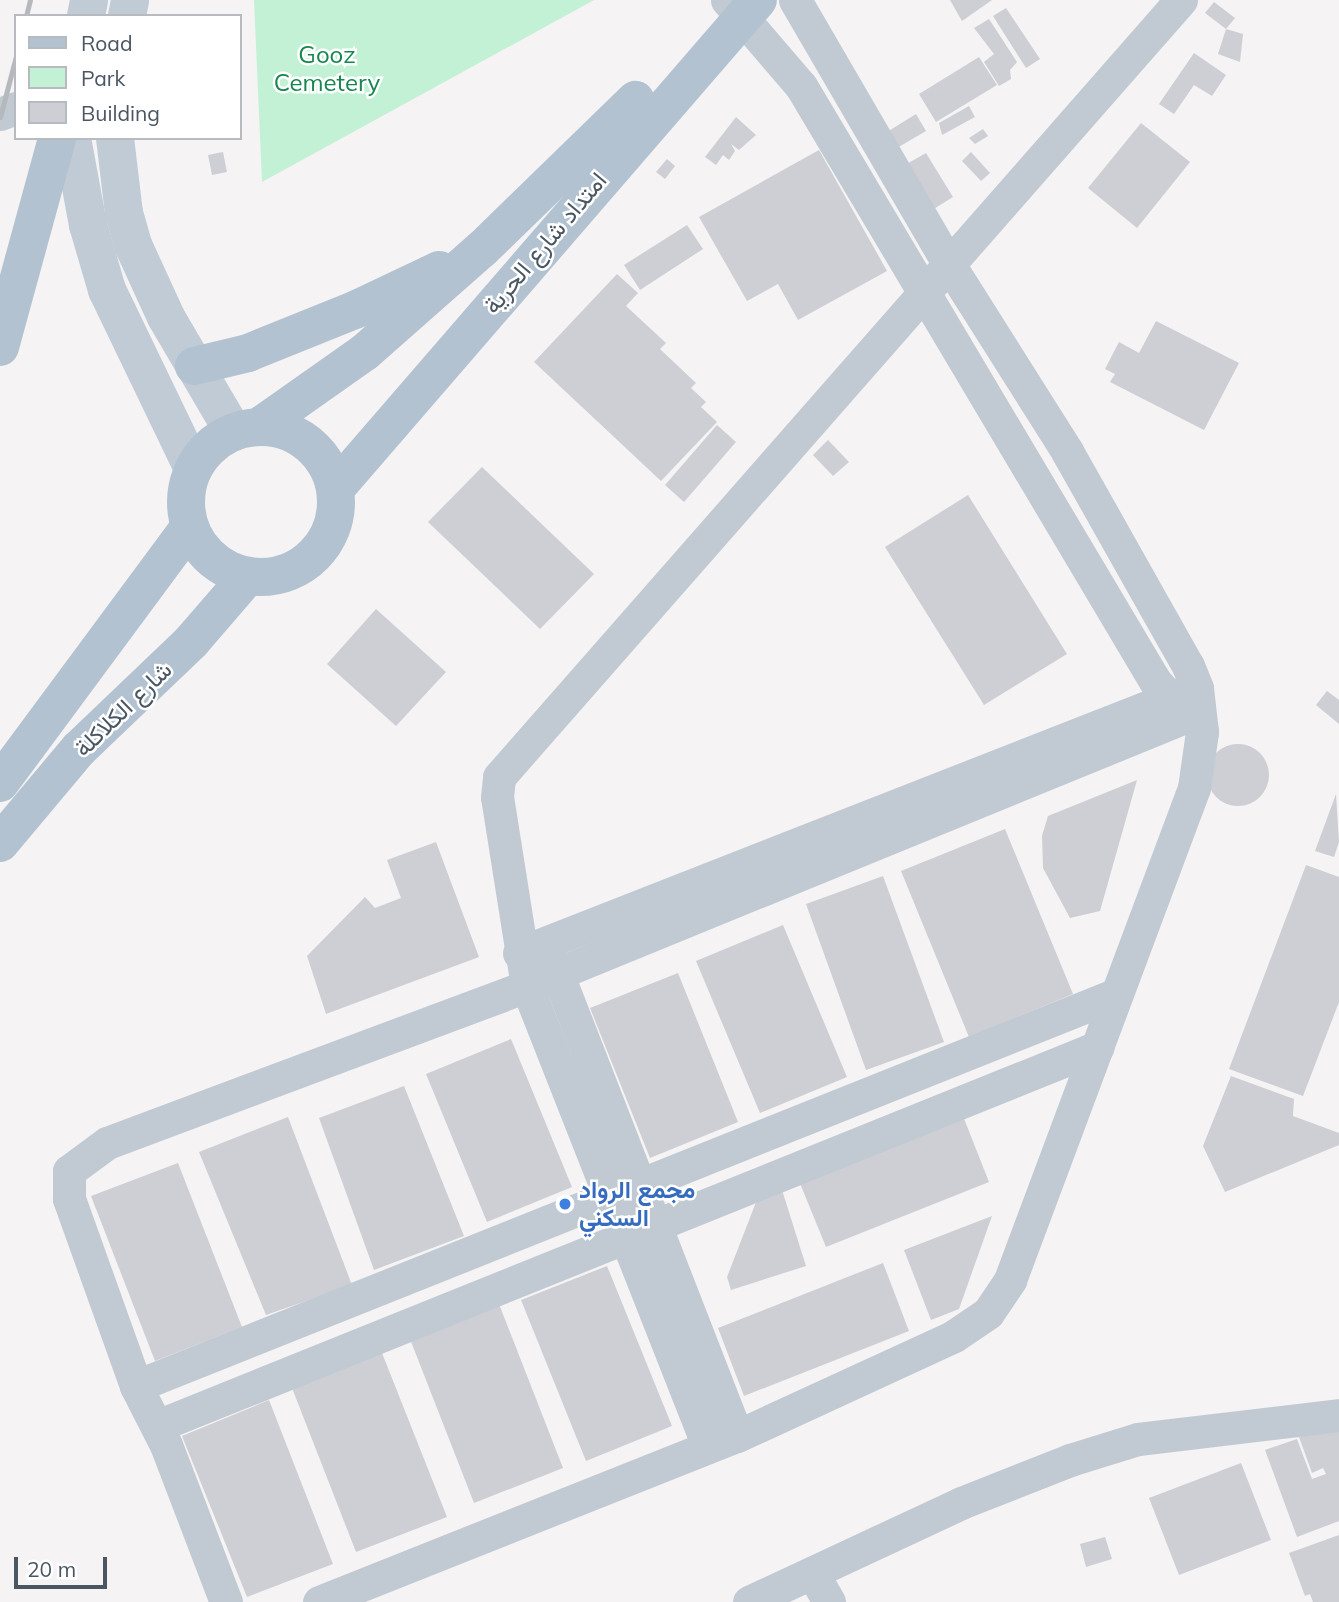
<!DOCTYPE html>
<html>
<head>
<meta charset="utf-8">
<style>
  body { margin:0 }
  #map { position:relative; width:1339px; height:1602px; overflow:hidden; background:#f5f3f3; font-family:Mulish,Vazirmatn,sans-serif }
  div>[style] { position:absolute }
  .green>* { inset:0; background:#c3f1d5 }
  .building>* { inset:0; background:#cdcfd5 }
  .round { border-radius:50% }
  .street>* { height:33px; margin:-16.5px; padding:0 16.5px; transform-origin:16.5px; border-radius:16.5px; background:#c1cad2 }
  .secondary>* { height:38px; margin:-19px; padding:0 19px; transform-origin:19px; border-radius:19px; background:#c1cbd6 }
  .primary>* { height:38px; margin:-19px; padding:0 19px; transform-origin:19px; border-radius:19px; background:#b3c2d1 }
  .primary>.ring { margin:-19px; padding:0; box-sizing:content-box; background:none; border:38px solid #b3c2d1; border-radius:50% }
  .rail>* { height:5px; margin:-2.5px; padding:0 2.5px; transform-origin:2.5px; border-radius:2.5px; background:#b5b8bd }
  .dots>* { width:19px; height:19px; translate:-50% -50%; box-sizing:border-box; border:4px solid #fff; border-radius:50% }
  span { translate:-50% -50%; white-space:nowrap; text-align:center; line-height:1.15; -webkit-text-stroke:5px #fff; paint-order:stroke }
  .park-label { font-size:24px; color:#17864f }
  .street-label { font-size:24px; color:#4a5661 }
  .shop-label { font-size:24px; color:#366cbe; font-weight:700 }
  .left { translate:0 -50%; text-align:left }
  .legend { position:absolute; left:14px; top:14px; width:228px; height:126px; box-sizing:border-box; background:#fff; border:2px solid #b7bbc0; margin:0; padding:9px 12px; list-style:none; font-size:21px; color:#4a5661 }
  .legend li { display:flex; align-items:center; gap:14px; height:35px }
  .legend b { width:35px; border:2px solid #b7bbc0 }
  .scale { position:absolute; left:14px; top:1557px; width:93px; height:32px; box-sizing:border-box; border:4px solid #4a5661; border-top:0; padding-left:9px; font-size:21px; line-height:24px; white-space:nowrap; color:#4a5661; -webkit-text-stroke:5px #fff; paint-order:stroke }
</style>
</head>
<body>
<div id="map">
  <div class="green">
    <div style="clip-path:polygon(254px 0,594px 0,262px 182px)"></div>
  </div>
  <div class="building">
    <div style="clip-path:polygon(950px 0,992px 0,962px 21px)"></div>
    <div style="clip-path:polygon(1214px 2px,1235px 18px,1226px 29px,1205px 13px)"></div>
    <div style="clip-path:polygon(1006px 8px,1040px 59px,1026px 68px,993px 16px)"></div>
    <div style="clip-path:polygon(989px 19px,1017px 62px,1010px 70px,1011px 79px,999px 86px,984px 62px,994px 54px,974px 28px)"></div>
    <div style="clip-path:polygon(1226px 29px,1243px 34px,1240px 62px,1218px 54px)"></div>
    <div style="clip-path:polygon(1194px 53px,1226px 75px,1212px 96px,1194px 85px,1174px 114px,1159px 104px)"></div>
    <div style="clip-path:polygon(979px 57px,997px 85px,936px 122px,919px 94px)"></div>
    <div style="clip-path:polygon(969px 106px,975px 117px,942px 135px,939px 123px)"></div>
    <div style="clip-path:polygon(916px 114px,926px 131px,897px 148px,887px 132px)"></div>
    <div style="clip-path:polygon(736px 117px,756px 135px,739px 150px,731px 144px,735px 151px,729px 160px,723px 155px,716px 165px,705px 157px)"></div>
    <div style="clip-path:polygon(1141px 123px,1190px 162px,1137px 228px,1088px 188px)"></div>
    <div style="clip-path:polygon(983px 129px,988px 136px,975px 144px,969px 138px)"></div>
    <div style="clip-path:polygon(819px 150px,887px 271px,798px 320px,778px 284px,747px 301px,699px 217px)"></div>
    <div style="clip-path:polygon(223px 152px,227px 172px,212px 175px,208px 155px)"></div>
    <div style="clip-path:polygon(971px 152px,990px 173px,981px 181px,962px 161px)"></div>
    <div style="clip-path:polygon(926px 153px,953px 197px,932px 210px,905px 165px)"></div>
    <div style="clip-path:polygon(667px 159px,675px 166px,665px 179px,656px 172px)"></div>
    <div style="clip-path:polygon(687px 225px,703px 249px,640px 290px,624px 265px)"></div>
    <div style="clip-path:polygon(617px 274px,638px 293px,626px 306px,666px 343px,660px 349px,696px 383px,691px 388px,706px 402px,701px 407px,717px 422px,661px 481px,534px 362px)"></div>
    <div style="clip-path:polygon(1156px 321px,1239px 363px,1204px 430px,1110px 382px,1115px 374px,1105px 369px,1119px 342px,1139px 353px)"></div>
    <div style="clip-path:polygon(717px 425px,736px 442px,684px 502px,665px 485px)"></div>
    <div style="clip-path:polygon(828px 440px,849px 462px,833px 476px,813px 455px)"></div>
    <div style="clip-path:polygon(482px 467px,594px 574px,540px 629px,428px 522px)"></div>
    <div style="clip-path:polygon(968px 495px,1067px 654px,984px 705px,885px 547px)"></div>
    <div style="clip-path:polygon(376px 609px,446px 672px,396px 726px,327px 664px)"></div>
    <div style="clip-path:polygon(1327px 691px,1339px 700px,1339px 724px,1316px 705px)"></div>
    <div class="round" style="left:1207px;top:744px;width:62px;height:62px"></div>
    <div style="clip-path:polygon(1137px 780px,1100px 911px,1070px 918px,1043px 868px,1042px 836px,1048px 816px)"></div>
    <div style="clip-path:polygon(1336px 794px,1339px 842px,1334px 857px,1315px 851px)"></div>
    <div style="clip-path:polygon(1005px 829px,1073px 994px,969px 1037px,901px 871px)"></div>
    <div style="clip-path:polygon(436px 842px,479px 957px,326px 1014px,307px 956px,365px 897px,375px 908px,401px 898px,387px 860px)"></div>
    <div style="clip-path:polygon(1306px 865px,1339px 877px,1339px 1002px,1303px 1096px,1229px 1069px)"></div>
    <div style="clip-path:polygon(883px 876px,944px 1042px,866px 1070px,806px 904px)"></div>
    <div style="clip-path:polygon(783px 925px,847px 1077px,760px 1113px,696px 961px)"></div>
    <div style="clip-path:polygon(678px 973px,738px 1122px,650px 1158px,590px 1008px)"></div>
    <div style="clip-path:polygon(511px 1039px,572px 1187px,487px 1222px,426px 1074px)"></div>
    <div style="clip-path:polygon(1231px 1076px,1294px 1099px,1293px 1116px,1339px 1133px,1339px 1145px,1225px 1192px,1203px 1146px)"></div>
    <div style="clip-path:polygon(404px 1086px,464px 1236px,374px 1270px,319px 1118px)"></div>
    <div style="clip-path:polygon(963px 1116px,989px 1182px,826px 1247px,799px 1181px)"></div>
    <div style="clip-path:polygon(288px 1117px,352px 1285px,266px 1315px,199px 1152px)"></div>
    <div style="clip-path:polygon(178px 1163px,242px 1327px,155px 1361px,91px 1196px)"></div>
    <div style="clip-path:polygon(782px 1190px,806px 1266px,731px 1290px,727px 1277px,758px 1197px)"></div>
    <div style="clip-path:polygon(992px 1216px,959px 1309px,931px 1320px,904px 1250px)"></div>
    <div style="clip-path:polygon(883px 1263px,909px 1331px,744px 1396px,718px 1328px)"></div>
    <div style="clip-path:polygon(607px 1266px,672px 1426px,586px 1461px,521px 1300px)"></div>
    <div style="clip-path:polygon(499px 1304px,563px 1468px,474px 1503px,410px 1339px)"></div>
    <div style="clip-path:polygon(382px 1353px,447px 1517px,356px 1552px,292px 1388px)"></div>
    <div style="clip-path:polygon(269px 1400px,333px 1564px,247px 1597px,182px 1436px)"></div>
    <div style="clip-path:polygon(1339px 1422px,1339px 1521px,1297px 1537px,1265px 1450px,1297px 1439px,1312px 1479px,1326px 1474px,1323px 1468px,1312px 1473px,1299px 1437px)"></div>
    <div style="clip-path:polygon(1241px 1463px,1271px 1540px,1179px 1575px,1149px 1498px)"></div>
    <div style="clip-path:polygon(1339px 1535px,1339px 1602px,1313px 1602px,1310px 1594px,1305px 1596px,1289px 1553px)"></div>
    <div style="clip-path:polygon(1105px 1537px,1112px 1559px,1086px 1567px,1080px 1544px)"></div>
  </div>
  <div class="street">
    <div style="left:727px;top:0;width:113px;rotate:49.3deg"></div>
    <div style="left:801px;top:86px;width:692px;rotate:59.25deg"></div>
    <div style="left:1155px;top:681px;width:33px;rotate:49deg"></div>
    <div style="left:1177px;top:706px;width:21px;rotate:17deg"></div>
    <div style="left:0;top:114px;width:17px;rotate:-21deg"></div>
    <div style="left:549px;top:952px;width:519px;rotate:68.77deg"></div>
    <div style="left:519px;top:953px;width:718px;rotate:-21.39deg"></div>
    <div style="left:136px;top:1386px;width:1056px;rotate:-21.78deg"></div>
    <div style="left:157px;top:1426px;width:1014px;rotate:-21.94deg"></div>
    <div style="left:708px;top:1446px;width:494px;rotate:-111.5deg"></div>
    <div style="left:527px;top:986px;width:191px;rotate:-99deg"></div>
    <div style="left:497px;top:797px;width:20px;rotate:-84deg"></div>
    <div style="left:499px;top:777px;width:1034px;rotate:-48.73deg"></div>
    <div style="left:813px;top:1574px;width:32px;rotate:60deg"></div>
    <div style="left:226px;top:1602px;width:168px;rotate:-110.9deg"></div>
    <div style="left:166px;top:1445px;width:66px;rotate:-117deg"></div>
    <div style="left:136px;top:1386px;width:199px;rotate:-109.7deg"></div>
    <div style="left:69px;top:1199px;width:28px;rotate:-90deg"></div>
    <div style="left:69px;top:1171px;width:47px;rotate:-36.4deg"></div>
    <div style="left:107px;top:1143px;width:448px;rotate:-20.5deg"></div>
    <div style="left:527px;top:986px;width:724px;rotate:-22.24deg"></div>
    <div style="left:319px;top:1602px;width:450px;rotate:-21.7deg"></div>
    <div style="left:737px;top:1436px;width:239px;rotate:-24.7deg"></div>
    <div style="left:954px;top:1336px;width:41px;rotate:-34.1deg"></div>
    <div style="left:988px;top:1313px;width:40px;rotate:-56deg"></div>
    <div style="left:1010px;top:1280px;width:525px;rotate:-69.5deg"></div>
    <div style="left:1194px;top:788px;width:57px;rotate:-81.9deg"></div>
    <div style="left:1202px;top:732px;width:44px;rotate:-96.5deg"></div>
    <div style="left:1197px;top:688px;width:24px;rotate:-112deg"></div>
    <div style="left:1188px;top:666px;width:247px;rotate:-119.4deg"></div>
    <div style="left:1067px;top:451px;width:222px;rotate:-122.3deg"></div>
    <div style="left:948px;top:263px;width:304px;rotate:-120.2deg"></div>
    <div style="left:749px;top:1602px;width:234px;rotate:-25deg"></div>
    <div style="left:961px;top:1503px;width:117px;rotate:-21.5deg"></div>
    <div style="left:1070px;top:1460px;width:71px;rotate:-17.2deg"></div>
    <div style="left:1138px;top:1439px;width:202px;rotate:-6.8deg"></div>
  </div>
  <div class="secondary">
    <div style="left:86px;top:16px;width:16px;rotate:-79deg"></div>
    <div style="left:127px;top:16px;width:16px;rotate:-79deg"></div>
    <div style="left:72px;top:138px;width:88px;rotate:79.6deg"></div>
    <div style="left:88px;top:225px;width:68px;rotate:73.7deg"></div>
    <div style="left:107px;top:290px;width:199px;rotate:64.3deg"></div>
    <div style="left:115px;top:138px;width:76px;rotate:83.2deg"></div>
    <div style="left:124px;top:213px;width:35px;rotate:74deg"></div>
    <div style="left:134px;top:247px;width:77px;rotate:65.4deg"></div>
    <div style="left:166px;top:317px;width:132px;rotate:59.6deg"></div>
  </div>
  <div class="primary">
    <div style="left:0;top:347px;width:217px;rotate:-74.7deg"></div>
    <div style="left:194px;top:366px;width:56px;rotate:-13.5deg"></div>
    <div style="left:248px;top:353px;width:118px;rotate:-22deg"></div>
    <div style="left:357px;top:309px;width:91px;rotate:-25.4deg"></div>
    <div style="left:260px;top:426px;width:128px;rotate:-35.2deg"></div>
    <div style="left:365px;top:352px;width:156px;rotate:-41.4deg"></div>
    <div style="left:482px;top:249px;width:214px;rotate:-44.2deg"></div>
    <div class="ring" style="left:186px;top:427px;width:112px;height:112px"></div>
    <div style="left:336px;top:488px;width:645px;rotate:-49.15deg"></div>
    <div style="left:0;top:783px;width:317px;rotate:-53.5deg"></div>
    <div style="left:0;top:843px;width:123px;rotate:-50deg"></div>
    <div style="left:79px;top:749px;width:155px;rotate:-43.7deg"></div>
    <div style="left:191px;top:642px;width:87px;rotate:-49.2deg"></div>
  </div>
  <div class="rail">
    <div style="left:26px;top:16px;width:16px;rotate:-76deg"></div>
    <div style="left:0;top:117px;width:63px;rotate:-75.3deg"></div>
  </div>
  <div class="dots">
    <div style="left:565px;top:1204px;background:#3f7fe0"></div>
  </div>
  <div class="park-label">
    <span style="left:327px;top:69px">Gooz<br>Cemetery</span>
  </div>
  <div class="street-label">
    <span style="left:545px;top:243px;rotate:-50deg">امتداد شارع الحرية</span>
    <span style="left:123px;top:709px;rotate:-44deg">شارع الكلاكلة</span>
  </div>
  <div class="shop-label">
    <span class="left" style="left:579px;top:1204px">مجمع الرواد<br>السكني</span>
  </div>
  <ul class="legend">
  <li><b style="height:9px;background:#b3c2d1"></b>Road</li>
  <li><b style="height:19px;background:#c3f1d5"></b>Park</li>
  <li><b style="height:19px;background:#cdcfd5"></b>Building</li>
  </ul>
  <div class="scale">20 m</div>
</div>
</body>
</html>
